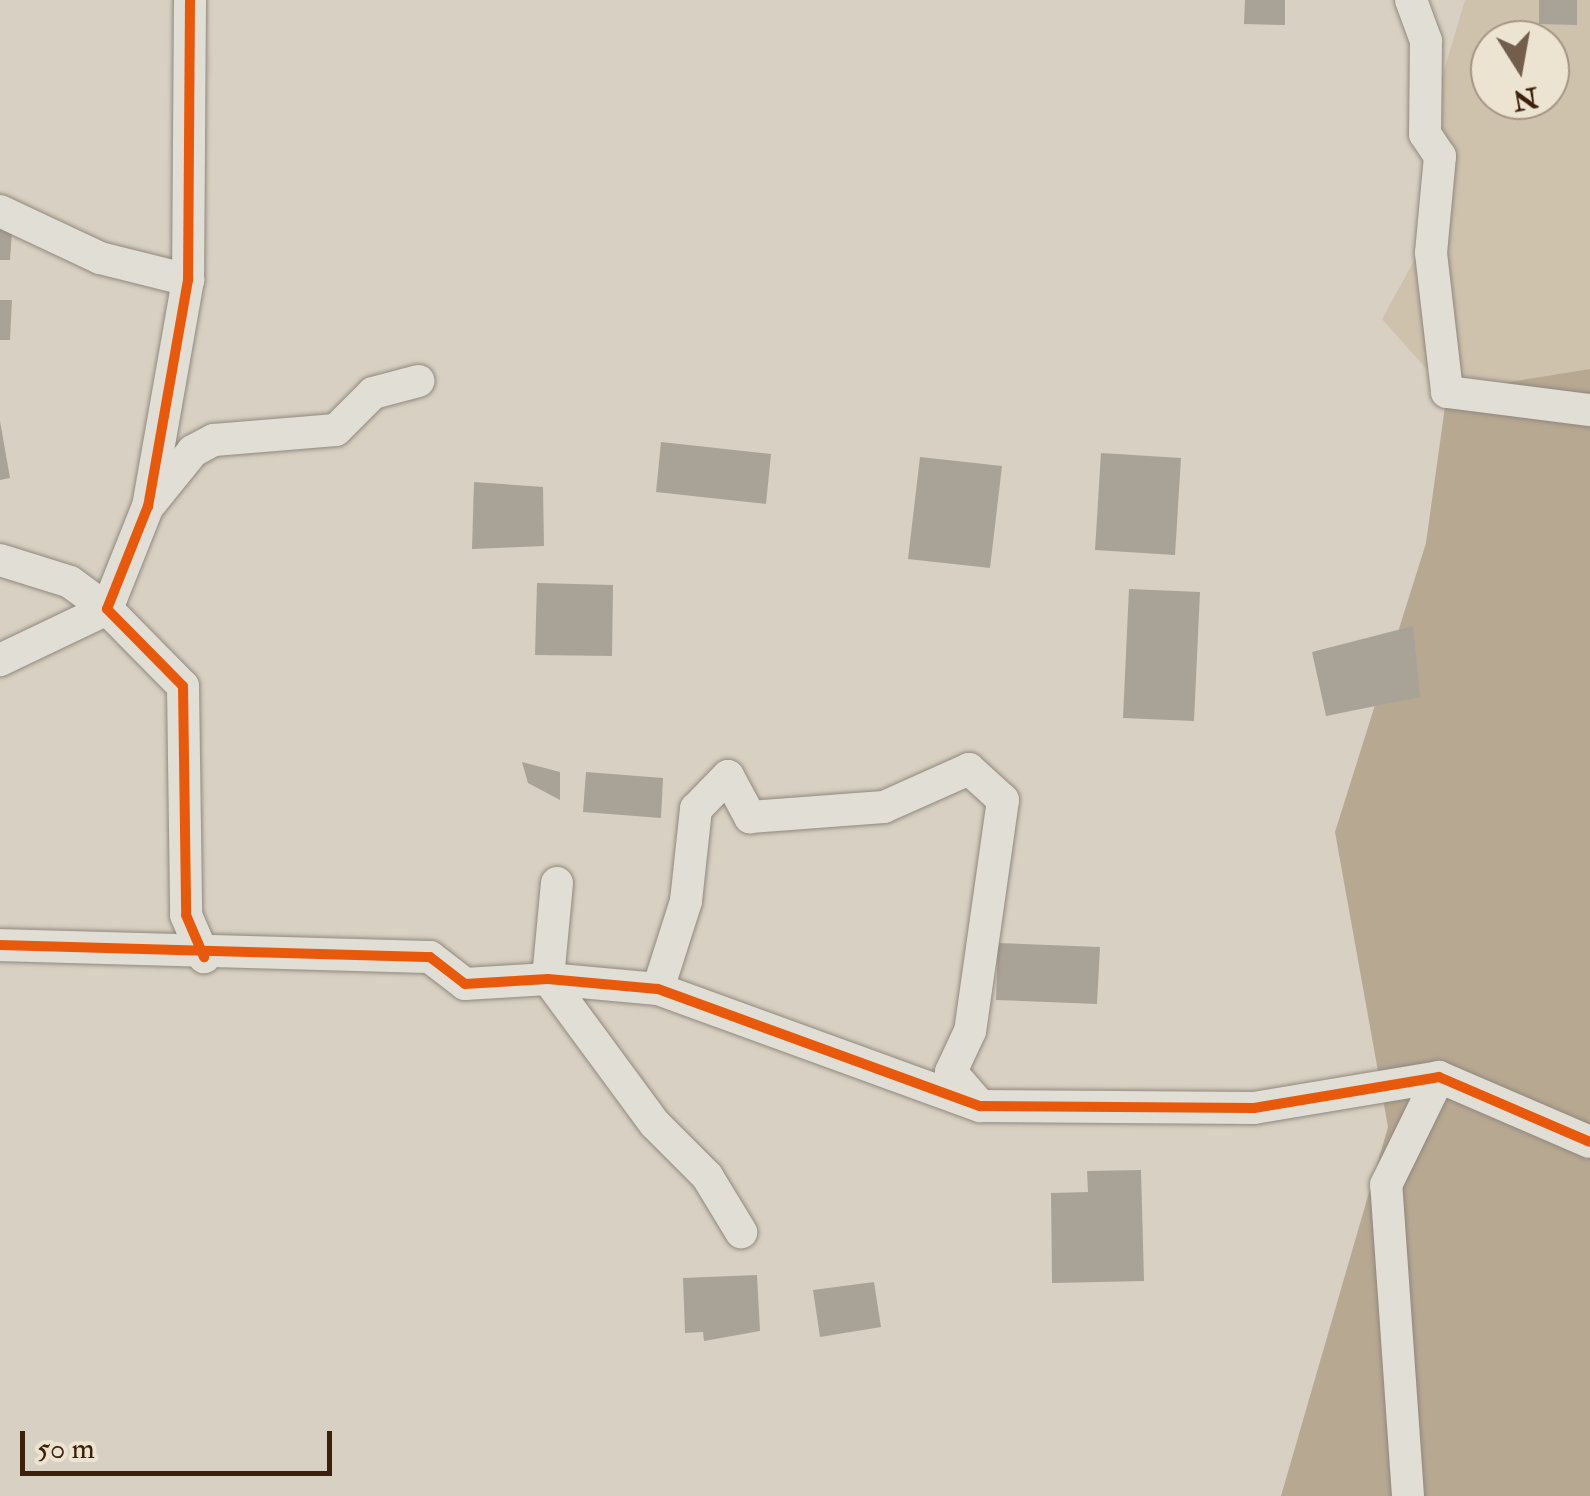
<!DOCTYPE html>
<html>
<head>
<meta charset="utf-8">
<style>
  body { margin:0 }
  #map { position:relative; width:1590px; height:1496px; overflow:hidden; background:#d8d0c2; font-family:"IM FELL Double Pica",serif }
  div>[style] { position:absolute }
  .green>* { inset:0; background:#cec2ad }
  .water>* { inset:0; background:#b7a892 }
  .building>* { inset:0; background:#a9a297 }
  .roads { filter:drop-shadow(0 0 2px #90887d) drop-shadow(0 0 2px #90887d) }
  .street>* { height:32px; margin:-16px; padding:0 16px; transform-origin:16px; border-radius:16px; background:#e1ded6 }
  .cycleway>* { height:10px; margin:-5px; padding:0 5px; transform-origin:5px; border-radius:5px; background:#e8590c }
  span { translate:-50% -50%; white-space:nowrap; text-align:center; line-height:1.15; -webkit-text-stroke:10px #ece3d1; paint-order:stroke }
  .north { position:absolute; left:1470px; top:20px; width:100px; height:100px; box-sizing:border-box; background:#ece3d1; border:2px solid #a59582; border-radius:50%; rotate:169deg; font-size:28px; font-weight:700; line-height:40px; text-align:center; color:#3b210b }
  .north::after { content:''; display:block; margin:auto; width:35px; height:45px; background:#725e4b; clip-path:polygon(50% 0,100% 100%,50% 72%,0 100%) }
  .scale { position:absolute; left:20px; top:1431px; width:312px; height:45px; box-sizing:border-box; border:5px solid #3b210b; border-top:0; padding-left:12px; font-size:30px; line-height:35px; white-space:nowrap; color:#3b210b; -webkit-text-stroke:8px #ece3d1; paint-order:stroke }
</style>
</head>
<body>
<div id="map">
  <div class="green">
    <div style="clip-path:polygon(evenodd,1465px 0,1590px 0,1590px 369px,1447px 392px,1382px 319px,1415px 259px,1425px 134px,1465px 0,1490px 40px,1550px 40px,1550px 100px,1490px 100px,1490px 40px)"></div>
  </div>
  <div class="water">
    <div style="clip-path:polygon(1590px 369px,1590px 1496px,1281px 1496px,1388px 1127px,1335px 832px,1426px 543px,1447px 392px)"></div>
  </div>
  <div class="building">
    <div style="clip-path:polygon(1245px 0,1285px 0,1285px 25px,1244px 24px)"></div>
    <div style="clip-path:polygon(1539px 0,1577px 0,1577px 25px,1539px 24px)"></div>
    <div style="clip-path:polygon(0 215px,13px 216px,10px 260px,0 260px)"></div>
    <div style="clip-path:polygon(0 300px,12px 300px,10px 340px,0 340px)"></div>
    <div style="clip-path:polygon(0 421px,10px 478px,0 480px)"></div>
    <div style="clip-path:polygon(661px 442px,771px 454px,766px 504px,656px 492px)"></div>
    <div style="clip-path:polygon(1101px 453px,1181px 458px,1175px 555px,1095px 550px)"></div>
    <div style="clip-path:polygon(920px 457px,1002px 466px,990px 568px,908px 559px)"></div>
    <div style="clip-path:polygon(474px 482px,543px 487px,544px 546px,472px 549px)"></div>
    <div style="clip-path:polygon(537px 583px,613px 585px,612px 656px,535px 655px)"></div>
    <div style="clip-path:polygon(1129px 589px,1200px 592px,1194px 721px,1123px 718px)"></div>
    <div style="clip-path:polygon(1413px 626px,1420px 697px,1326px 716px,1312px 652px)"></div>
    <div style="clip-path:polygon(522px 762px,560px 772px,560px 800px,528px 783px)"></div>
    <div style="clip-path:polygon(586px 772px,663px 778px,661px 818px,583px 812px)"></div>
    <div style="clip-path:polygon(998px 943px,1100px 947px,1097px 1004px,996px 1000px)"></div>
    <div style="clip-path:polygon(1141px 1170px,1144px 1281px,1052px 1283px,1051px 1193px,1088px 1192px,1087px 1171px)"></div>
    <div style="clip-path:polygon(757px 1275px,760px 1331px,704px 1341px,703px 1332px,685px 1333px,683px 1278px)"></div>
    <div style="clip-path:polygon(874px 1282px,881px 1327px,820px 1337px,813px 1290px)"></div>
  </div>
  <div class="roads">
    <div class="street">
      <div style="left:190px;top:0;width:280px;rotate:90.4deg"></div>
      <div style="left:188px;top:280px;width:230px;rotate:100deg"></div>
      <div style="left:148px;top:506px;width:111px;rotate:111.7deg"></div>
      <div style="left:107px;top:609px;width:108px;rotate:45.4deg"></div>
      <div style="left:183px;top:686px;width:229px;rotate:89.2deg"></div>
      <div style="left:186px;top:915px;width:46px;rotate:66.8deg"></div>
      <div style="left:1411px;top:0;width:44px;rotate:69.9deg"></div>
      <div style="left:1426px;top:41px;width:93px;rotate:90.6deg"></div>
      <div style="left:1425px;top:134px;width:27px;rotate:56deg"></div>
      <div style="left:1440px;top:156px;width:97px;rotate:95.3deg"></div>
      <div style="left:1431px;top:253px;width:140px;rotate:83.4deg"></div>
      <div style="left:1447px;top:392px;width:144px;rotate:7.2deg"></div>
      <div style="left:0;top:211px;width:110px;rotate:25.2deg"></div>
      <div style="left:100px;top:258px;width:91px;rotate:14deg"></div>
      <div style="left:151px;top:503px;width:67px;rotate:-51.1deg"></div>
      <div style="left:193px;top:451px;width:24px;rotate:-28deg"></div>
      <div style="left:214px;top:440px;width:122px;rotate:-4.7deg"></div>
      <div style="left:336px;top:430px;width:52px;rotate:-45deg"></div>
      <div style="left:373px;top:393px;width:47px;rotate:-14.9deg"></div>
      <div style="left:0;top:560px;width:73px;rotate:17.4deg"></div>
      <div style="left:70px;top:582px;width:46px;rotate:36.1deg"></div>
      <div style="left:107px;top:609px;width:119px;rotate:154.5deg"></div>
      <div style="left:557px;top:883px;width:96px;rotate:95.4deg"></div>
      <div style="left:548px;top:979px;width:180px;rotate:53.6deg"></div>
      <div style="left:655px;top:1124px;width:74px;rotate:45deg"></div>
      <div style="left:707px;top:1176px;width:66px;rotate:58.7deg"></div>
      <div style="left:0;top:945px;width:430px;rotate:1.6deg"></div>
      <div style="left:430px;top:957px;width:44px;rotate:37.6deg"></div>
      <div style="left:465px;top:984px;width:83px;rotate:-3.4deg"></div>
      <div style="left:548px;top:979px;width:110px;rotate:5.2deg"></div>
      <div style="left:658px;top:989px;width:343px;rotate:20deg"></div>
      <div style="left:980px;top:1106px;width:274px;rotate:0.4deg"></div>
      <div style="left:1254px;top:1108px;width:188px;rotate:-9.5deg"></div>
      <div style="left:1439px;top:1077px;width:164px;rotate:23.3deg"></div>
      <div style="left:658px;top:989px;width:92px;rotate:-72.3deg"></div>
      <div style="left:686px;top:901px;width:93px;rotate:-83.8deg"></div>
      <div style="left:696px;top:809px;width:46px;rotate:-45.9deg"></div>
      <div style="left:728px;top:776px;width:47px;rotate:61.8deg"></div>
      <div style="left:750px;top:817px;width:134px;rotate:-4.3deg"></div>
      <div style="left:884px;top:807px;width:93px;rotate:-24.1deg"></div>
      <div style="left:969px;top:769px;width:46px;rotate:42.4deg"></div>
      <div style="left:1003px;top:800px;width:233px;rotate:98.1deg"></div>
      <div style="left:970px;top:1031px;width:45px;rotate:114.9deg"></div>
      <div style="left:951px;top:1072px;width:40px;rotate:49deg"></div>
      <div style="left:1408px;top:1496px;width:312px;rotate:-94deg"></div>
      <div style="left:1386px;top:1185px;width:120px;rotate:-63.9deg"></div>
    </div>
  </div>
  <div class="cycleway">
    <div style="left:190px;top:0;width:280px;rotate:90.4deg"></div>
    <div style="left:188px;top:280px;width:230px;rotate:100deg"></div>
    <div style="left:148px;top:506px;width:111px;rotate:111.7deg"></div>
    <div style="left:107px;top:609px;width:108px;rotate:45.4deg"></div>
    <div style="left:183px;top:686px;width:229px;rotate:89.2deg"></div>
    <div style="left:186px;top:915px;width:46px;rotate:66.8deg"></div>
    <div style="left:0;top:945px;width:430px;rotate:1.6deg"></div>
    <div style="left:430px;top:957px;width:44px;rotate:37.6deg"></div>
    <div style="left:465px;top:984px;width:83px;rotate:-3.4deg"></div>
    <div style="left:548px;top:979px;width:110px;rotate:5.2deg"></div>
    <div style="left:658px;top:989px;width:343px;rotate:20deg"></div>
    <div style="left:980px;top:1106px;width:274px;rotate:0.4deg"></div>
    <div style="left:1254px;top:1108px;width:188px;rotate:-9.5deg"></div>
    <div style="left:1439px;top:1077px;width:164px;rotate:23.3deg"></div>
  </div>
  <div class="north">N</div>
  <div class="scale">50 m</div>
</div>
</body>
</html>
